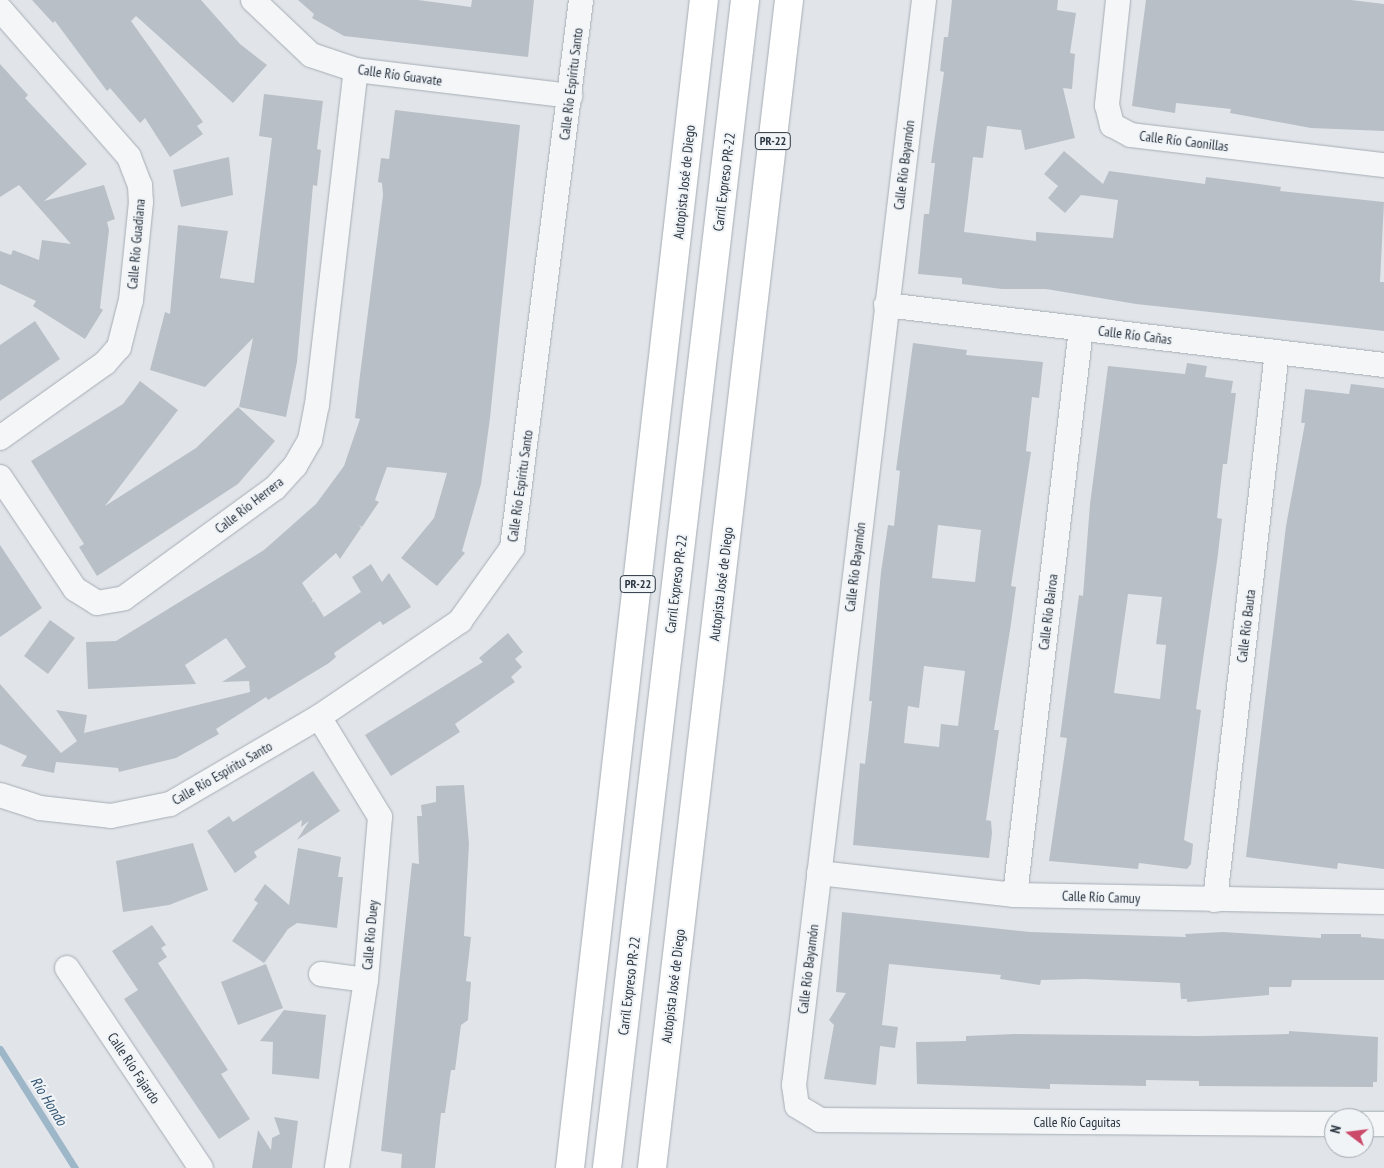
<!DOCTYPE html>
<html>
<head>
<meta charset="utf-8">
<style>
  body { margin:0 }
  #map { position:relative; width:1384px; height:1168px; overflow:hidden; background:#e1e5ea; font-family:"PT Sans Narrow",sans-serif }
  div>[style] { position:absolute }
  .stream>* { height:7px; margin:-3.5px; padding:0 3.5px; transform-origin:3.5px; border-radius:3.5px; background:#9db7c9 }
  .building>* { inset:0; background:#b9bfc6 }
  .roads { filter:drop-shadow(0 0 1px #a6adb4) drop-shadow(0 0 1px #a6adb4) }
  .minor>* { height:24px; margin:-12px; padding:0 12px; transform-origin:12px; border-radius:12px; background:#f4f6f8 }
  .motorway>* { height:28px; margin:-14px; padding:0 14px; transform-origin:14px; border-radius:14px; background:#fff }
  span { translate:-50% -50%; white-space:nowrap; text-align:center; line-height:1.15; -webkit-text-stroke:4px #f1f4f7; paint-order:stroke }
  .shield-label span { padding:1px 4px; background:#f1f4f7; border:1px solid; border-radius:4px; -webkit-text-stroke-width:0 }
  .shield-label { font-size:12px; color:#2a3541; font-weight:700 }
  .street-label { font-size:14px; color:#2a3541 }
  .water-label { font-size:15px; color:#355774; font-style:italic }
  .north { position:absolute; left:1324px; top:1108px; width:50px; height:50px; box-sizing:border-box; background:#f1f4f7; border:1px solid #a1a8ae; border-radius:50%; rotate:285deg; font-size:14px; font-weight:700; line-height:20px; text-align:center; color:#2a3541 }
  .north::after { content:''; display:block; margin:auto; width:18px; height:22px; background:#cb4a6a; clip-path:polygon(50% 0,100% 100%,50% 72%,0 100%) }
</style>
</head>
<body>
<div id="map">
  <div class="stream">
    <div style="left:0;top:1049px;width:141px;rotate:57.8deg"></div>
  </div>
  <div class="building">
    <div style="clip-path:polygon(32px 0,201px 0,240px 44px,267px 65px,233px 103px,136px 16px,131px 21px,203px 122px,197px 126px,203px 134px,170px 157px,145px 118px,140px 123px,110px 88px,107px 91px,55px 21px,53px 23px)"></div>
    <div style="clip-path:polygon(298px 0,418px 0,471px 7px,472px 0,534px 0,528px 57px,344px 36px,312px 18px,314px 14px)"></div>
    <div style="clip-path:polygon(952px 0,1058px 0,1057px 10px,1076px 13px,1070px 53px,1075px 54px,1072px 89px,1063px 88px,1075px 138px,1025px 150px,1021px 130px,987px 126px,983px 158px,973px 157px,964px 232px,1036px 241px,1036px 232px,1113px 238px,1118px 200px,1081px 195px,1065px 213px,1048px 198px,1058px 186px,1044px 174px,1064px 151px,1103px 184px,1109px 171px,1205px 184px,1206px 177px,1281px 187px,1280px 191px,1384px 202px,1380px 282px,1384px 282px,1384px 331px,1136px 304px,1046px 289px,1002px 289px,962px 284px,962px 278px,918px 274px,924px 214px,929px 214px,935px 163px,931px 163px,944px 72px,940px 71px,944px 37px,948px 37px)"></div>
    <div style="clip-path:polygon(1146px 0,1351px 0,1384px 4px,1384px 131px,1311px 128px,1230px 113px,1231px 109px,1176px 103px,1175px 113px,1132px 106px)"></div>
    <div style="clip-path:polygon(0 64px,28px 95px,25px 98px,87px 164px,44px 201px,104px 185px,115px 219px,107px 222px,109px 230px,100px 308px,103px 310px,85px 339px,33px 306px,36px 301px,0 284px,0 251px,11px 255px,13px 250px,39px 260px,42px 240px,71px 244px,19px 185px,0 197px)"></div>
    <div style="clip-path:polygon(264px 94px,323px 101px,317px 149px,321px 150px,317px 186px,313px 185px,297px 362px,286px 417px,239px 407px,253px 338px,205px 387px,150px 370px,165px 312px,170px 314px,178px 225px,228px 231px,220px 278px,254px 283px,272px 138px,259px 136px)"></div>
    <div style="clip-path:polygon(395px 110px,520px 125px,490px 418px,481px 484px,462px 551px,465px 553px,437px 586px,401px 558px,434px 518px,447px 473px,387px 467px,375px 500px,379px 502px,362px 527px,359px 525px,361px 528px,340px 559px,336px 553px,302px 583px,313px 600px,311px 603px,314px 601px,324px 617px,361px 592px,352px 577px,371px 564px,382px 582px,389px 573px,411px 607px,383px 625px,380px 621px,334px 653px,336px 657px,329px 663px,268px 700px,266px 697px,216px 729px,219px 734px,176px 758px,119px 772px,118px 768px,56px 762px,54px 773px,21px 766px,27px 756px,0 744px,0 684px,61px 753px,77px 741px,56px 710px,87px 715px,84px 733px,250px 692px,249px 681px,222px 682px,246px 667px,226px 638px,185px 665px,196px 684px,88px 689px,86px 642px,116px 641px,264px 550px,316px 504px,344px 466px,360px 419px,355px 418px,360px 375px,383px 195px,382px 183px,378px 182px,381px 158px,389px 159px)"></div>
    <div style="clip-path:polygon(229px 157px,233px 195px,181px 207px,173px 170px)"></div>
    <div style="clip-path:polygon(35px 321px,60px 359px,0 401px,0 345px)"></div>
    <div style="clip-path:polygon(evenodd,913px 343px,967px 350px,966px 355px,1043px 362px,1039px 398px,1032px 397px,1026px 451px,1031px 452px,1011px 586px,1016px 587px,1011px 624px,994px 730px,999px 730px,986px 820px,991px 821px,992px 833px,989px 858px,853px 845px,860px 763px,865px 764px,872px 701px,869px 701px,881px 572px,888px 525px,894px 526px,900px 471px,896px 470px,913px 343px,938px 525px,981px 530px,975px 582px,932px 578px,938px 525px,913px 343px,924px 666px,965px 671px,958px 726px,941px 724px,939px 747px,904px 743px,908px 706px,919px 708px,924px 666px)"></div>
    <div style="clip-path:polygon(evenodd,1187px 363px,1207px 366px,1205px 377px,1233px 381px,1231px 393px,1236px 393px,1227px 464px,1223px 464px,1217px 518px,1222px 519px,1218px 554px,1196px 709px,1201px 710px,1184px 840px,1193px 844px,1191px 864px,1187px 869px,1139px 863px,1138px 869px,1049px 861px,1067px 738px,1060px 737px,1079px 595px,1083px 596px,1090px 504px,1108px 366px,1185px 374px,1187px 363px,1128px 594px,1162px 597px,1156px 644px,1166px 645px,1160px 699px,1114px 693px,1128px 594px)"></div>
    <div style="clip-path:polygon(140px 381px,178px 410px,105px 506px,196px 448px,238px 407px,275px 441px,238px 484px,97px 576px,79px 547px,84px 544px,31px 461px,123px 404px)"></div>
    <div style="clip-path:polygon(1351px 384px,1384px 388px,1384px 869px,1338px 863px,1337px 869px,1246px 857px,1286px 526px,1305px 423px,1301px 423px,1305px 389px,1349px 394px)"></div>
    <div style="clip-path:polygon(0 545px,42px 608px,0 637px)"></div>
    <div style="clip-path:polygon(50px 620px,75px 638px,48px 674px,24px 656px)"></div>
    <div style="clip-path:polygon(508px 633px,523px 652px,515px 659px,522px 667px,511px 677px,515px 682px,455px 724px,460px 732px,391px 776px,365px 735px,483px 662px,479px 658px)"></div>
    <div style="clip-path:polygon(313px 771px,340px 811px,297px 840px,309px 821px,301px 827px,302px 820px,254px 852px,257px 857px,235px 873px,207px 831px,229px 816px,233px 822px)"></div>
    <div style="clip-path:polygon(464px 785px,469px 844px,464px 936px,471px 937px,466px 981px,471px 982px,468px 1020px,461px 1025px,455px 1070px,451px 1070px,445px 1113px,441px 1113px,435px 1168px,401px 1168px,402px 1154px,381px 1151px,412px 863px,419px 864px,417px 816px,422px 816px,421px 805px,436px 802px,436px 786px)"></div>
    <div style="clip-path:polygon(193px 843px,208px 890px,169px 905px,123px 912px,116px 861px)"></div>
    <div style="clip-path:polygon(298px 848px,341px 857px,338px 877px,343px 877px,337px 928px,297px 923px,288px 929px,264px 963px,232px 941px,258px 903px,254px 900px,265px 884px,289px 905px)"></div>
    <div style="clip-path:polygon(842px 912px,1030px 932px,1186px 937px,1185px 934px,1223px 932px,1321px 938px,1321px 934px,1361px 934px,1361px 937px,1384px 939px,1384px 980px,1292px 980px,1291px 987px,1269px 987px,1269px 995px,1187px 1002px,1187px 999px,1181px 999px,1180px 983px,1084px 979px,1041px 980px,1040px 985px,1000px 979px,1001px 975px,889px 964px,882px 1025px,898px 1027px,895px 1048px,880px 1046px,876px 1085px,824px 1079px,834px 1025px,829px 1020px,846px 993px,836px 992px)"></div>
    <div style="clip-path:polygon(152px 925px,166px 945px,161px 948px,167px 957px,158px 963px,228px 1070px,221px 1074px,250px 1119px,219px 1139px,124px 999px,138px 990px,112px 951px)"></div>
    <div style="clip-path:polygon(266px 964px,283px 1008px,238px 1025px,221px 982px)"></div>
    <div style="clip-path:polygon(284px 1010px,326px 1015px,319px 1079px,272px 1074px,273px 1042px,260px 1041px)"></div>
    <div style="clip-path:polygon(1289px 1031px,1378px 1037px,1377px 1082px,1373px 1082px,1373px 1087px,1199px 1086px,1199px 1081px,1146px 1080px,1146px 1086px,1050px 1084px,1050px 1089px,917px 1084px,916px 1042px,966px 1041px,966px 1036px,1015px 1034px,1199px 1036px,1289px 1034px)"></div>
    <div style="clip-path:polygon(274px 1117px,298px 1121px,292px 1168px,252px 1168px,258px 1130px,271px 1150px,272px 1138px,280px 1134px)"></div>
  </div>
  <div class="roads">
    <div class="minor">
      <div style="left:253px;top:0;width:80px;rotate:43.5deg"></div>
      <div style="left:311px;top:55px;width:47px;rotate:18.4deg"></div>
      <div style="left:356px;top:70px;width:216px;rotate:6.9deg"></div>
      <div style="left:924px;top:0;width:1093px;rotate:96.83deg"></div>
      <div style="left:794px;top:1085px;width:21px;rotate:82deg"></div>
      <div style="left:797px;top:1106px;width:27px;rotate:31deg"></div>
      <div style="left:820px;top:1120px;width:514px;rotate:0.45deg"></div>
      <div style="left:1118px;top:0;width:106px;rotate:96deg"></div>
      <div style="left:1107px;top:105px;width:21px;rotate:76deg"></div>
      <div style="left:1112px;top:125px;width:21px;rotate:28deg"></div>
      <div style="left:1131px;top:135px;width:255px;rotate:6.8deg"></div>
      <div style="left:0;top:9px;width:196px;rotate:48.9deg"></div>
      <div style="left:129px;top:157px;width:30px;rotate:69deg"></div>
      <div style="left:140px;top:185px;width:17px;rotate:87deg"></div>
      <div style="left:141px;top:202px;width:99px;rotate:95.8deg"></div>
      <div style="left:131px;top:300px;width:49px;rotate:104.3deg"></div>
      <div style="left:119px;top:347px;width:21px;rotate:131deg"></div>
      <div style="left:105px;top:363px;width:129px;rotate:144.5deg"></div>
      <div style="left:886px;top:305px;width:502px;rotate:6.87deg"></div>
      <div style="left:0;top:477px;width:135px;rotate:56.2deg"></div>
      <div style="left:75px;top:589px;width:26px;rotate:32deg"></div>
      <div style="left:97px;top:603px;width:27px;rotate:-10deg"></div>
      <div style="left:124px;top:598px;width:187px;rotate:-36.1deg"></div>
      <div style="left:275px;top:488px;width:30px;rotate:-48deg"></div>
      <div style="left:295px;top:466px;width:30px;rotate:-60deg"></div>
      <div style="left:310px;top:440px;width:36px;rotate:-79deg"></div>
      <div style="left:317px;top:405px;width:337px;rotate:-83.4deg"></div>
      <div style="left:319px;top:717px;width:117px;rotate:58.6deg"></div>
      <div style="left:380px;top:817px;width:164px;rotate:94.9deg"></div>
      <div style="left:366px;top:980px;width:190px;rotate:98.8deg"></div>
      <div style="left:0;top:795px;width:42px;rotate:18deg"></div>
      <div style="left:40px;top:808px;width:71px;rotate:6.4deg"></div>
      <div style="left:111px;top:816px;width:60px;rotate:-11.5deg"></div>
      <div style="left:170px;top:804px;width:173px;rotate:-30.3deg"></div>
      <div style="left:319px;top:717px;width:171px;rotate:-34.2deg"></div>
      <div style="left:460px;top:621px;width:90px;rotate:-54.5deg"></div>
      <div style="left:512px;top:548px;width:552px;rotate:-82.82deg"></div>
      <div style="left:819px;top:873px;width:197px;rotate:6.4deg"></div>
      <div style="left:1015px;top:895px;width:369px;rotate:1.1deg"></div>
      <div style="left:1015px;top:895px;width:570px;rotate:-83.35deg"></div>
      <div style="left:1215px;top:900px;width:551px;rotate:-83.55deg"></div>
      <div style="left:67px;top:968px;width:241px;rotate:56.2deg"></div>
      <div style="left:321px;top:974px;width:45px;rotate:7.6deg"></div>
      <div style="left:1364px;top:1124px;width:20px"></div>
    </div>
    <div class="motorway">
      <div style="left:570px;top:1168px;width:1176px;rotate:-83.46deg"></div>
      <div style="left:607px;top:1168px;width:1176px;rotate:-83.26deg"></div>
      <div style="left:652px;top:1168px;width:1176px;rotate:-83.31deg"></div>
    </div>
  </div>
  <div class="shield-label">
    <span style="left:773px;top:141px">PR-22</span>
    <span style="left:638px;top:584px">PR-22</span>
  </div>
  <div class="street-label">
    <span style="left:400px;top:75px;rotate:8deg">Calle Río Guavate</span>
    <span style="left:571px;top:84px;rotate:-83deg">Calle Río Espíritu Santo</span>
    <span style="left:1184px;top:141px;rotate:7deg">Calle Río Caonillas</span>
    <span style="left:904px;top:165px;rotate:-83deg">Calle Río Bayamón</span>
    <span style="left:684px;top:182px;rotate:-84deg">Autopista José de Diego</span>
    <span style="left:724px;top:182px;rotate:-83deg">Carril Expreso PR-22</span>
    <span style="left:136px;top:244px;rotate:-85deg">Calle Río Guadiana</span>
    <span style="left:1135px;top:335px;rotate:7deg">Calle Río Cañas</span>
    <span style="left:520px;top:486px;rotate:-82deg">Calle Río Espíritu Santo</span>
    <span style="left:249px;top:505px;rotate:-38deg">Calle Río Herrera</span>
    <span style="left:855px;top:567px;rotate:-83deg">Calle Río Bayamón</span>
    <span style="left:676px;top:584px;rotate:-83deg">Carril Expreso PR-22</span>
    <span style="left:721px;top:584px;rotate:-83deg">Autopista José de Diego</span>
    <span style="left:1048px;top:612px;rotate:-83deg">Calle Río Bairoa</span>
    <span style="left:1246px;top:626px;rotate:-83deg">Calle Río Bauta</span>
    <span style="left:222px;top:773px;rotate:-30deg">Calle Río Espíritu Santo</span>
    <span style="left:1101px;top:897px;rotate:2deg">Calle Río Camuy</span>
    <span style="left:370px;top:935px;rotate:-85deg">Calle Río Duey</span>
    <span style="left:808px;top:969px;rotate:-83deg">Calle Río Bayamón</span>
    <span style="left:629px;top:986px;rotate:-83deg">Carril Expreso PR-22</span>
    <span style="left:673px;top:986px;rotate:-83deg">Autopista José de Diego</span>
    <span style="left:134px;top:1068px;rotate:56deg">Calle Río Fajardo</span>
    <span style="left:1077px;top:1122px">Calle Río Caguitas</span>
  </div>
  <div class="water-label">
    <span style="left:49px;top:1101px;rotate:58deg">Río Hondo</span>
  </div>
  <div class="north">N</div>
</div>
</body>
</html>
